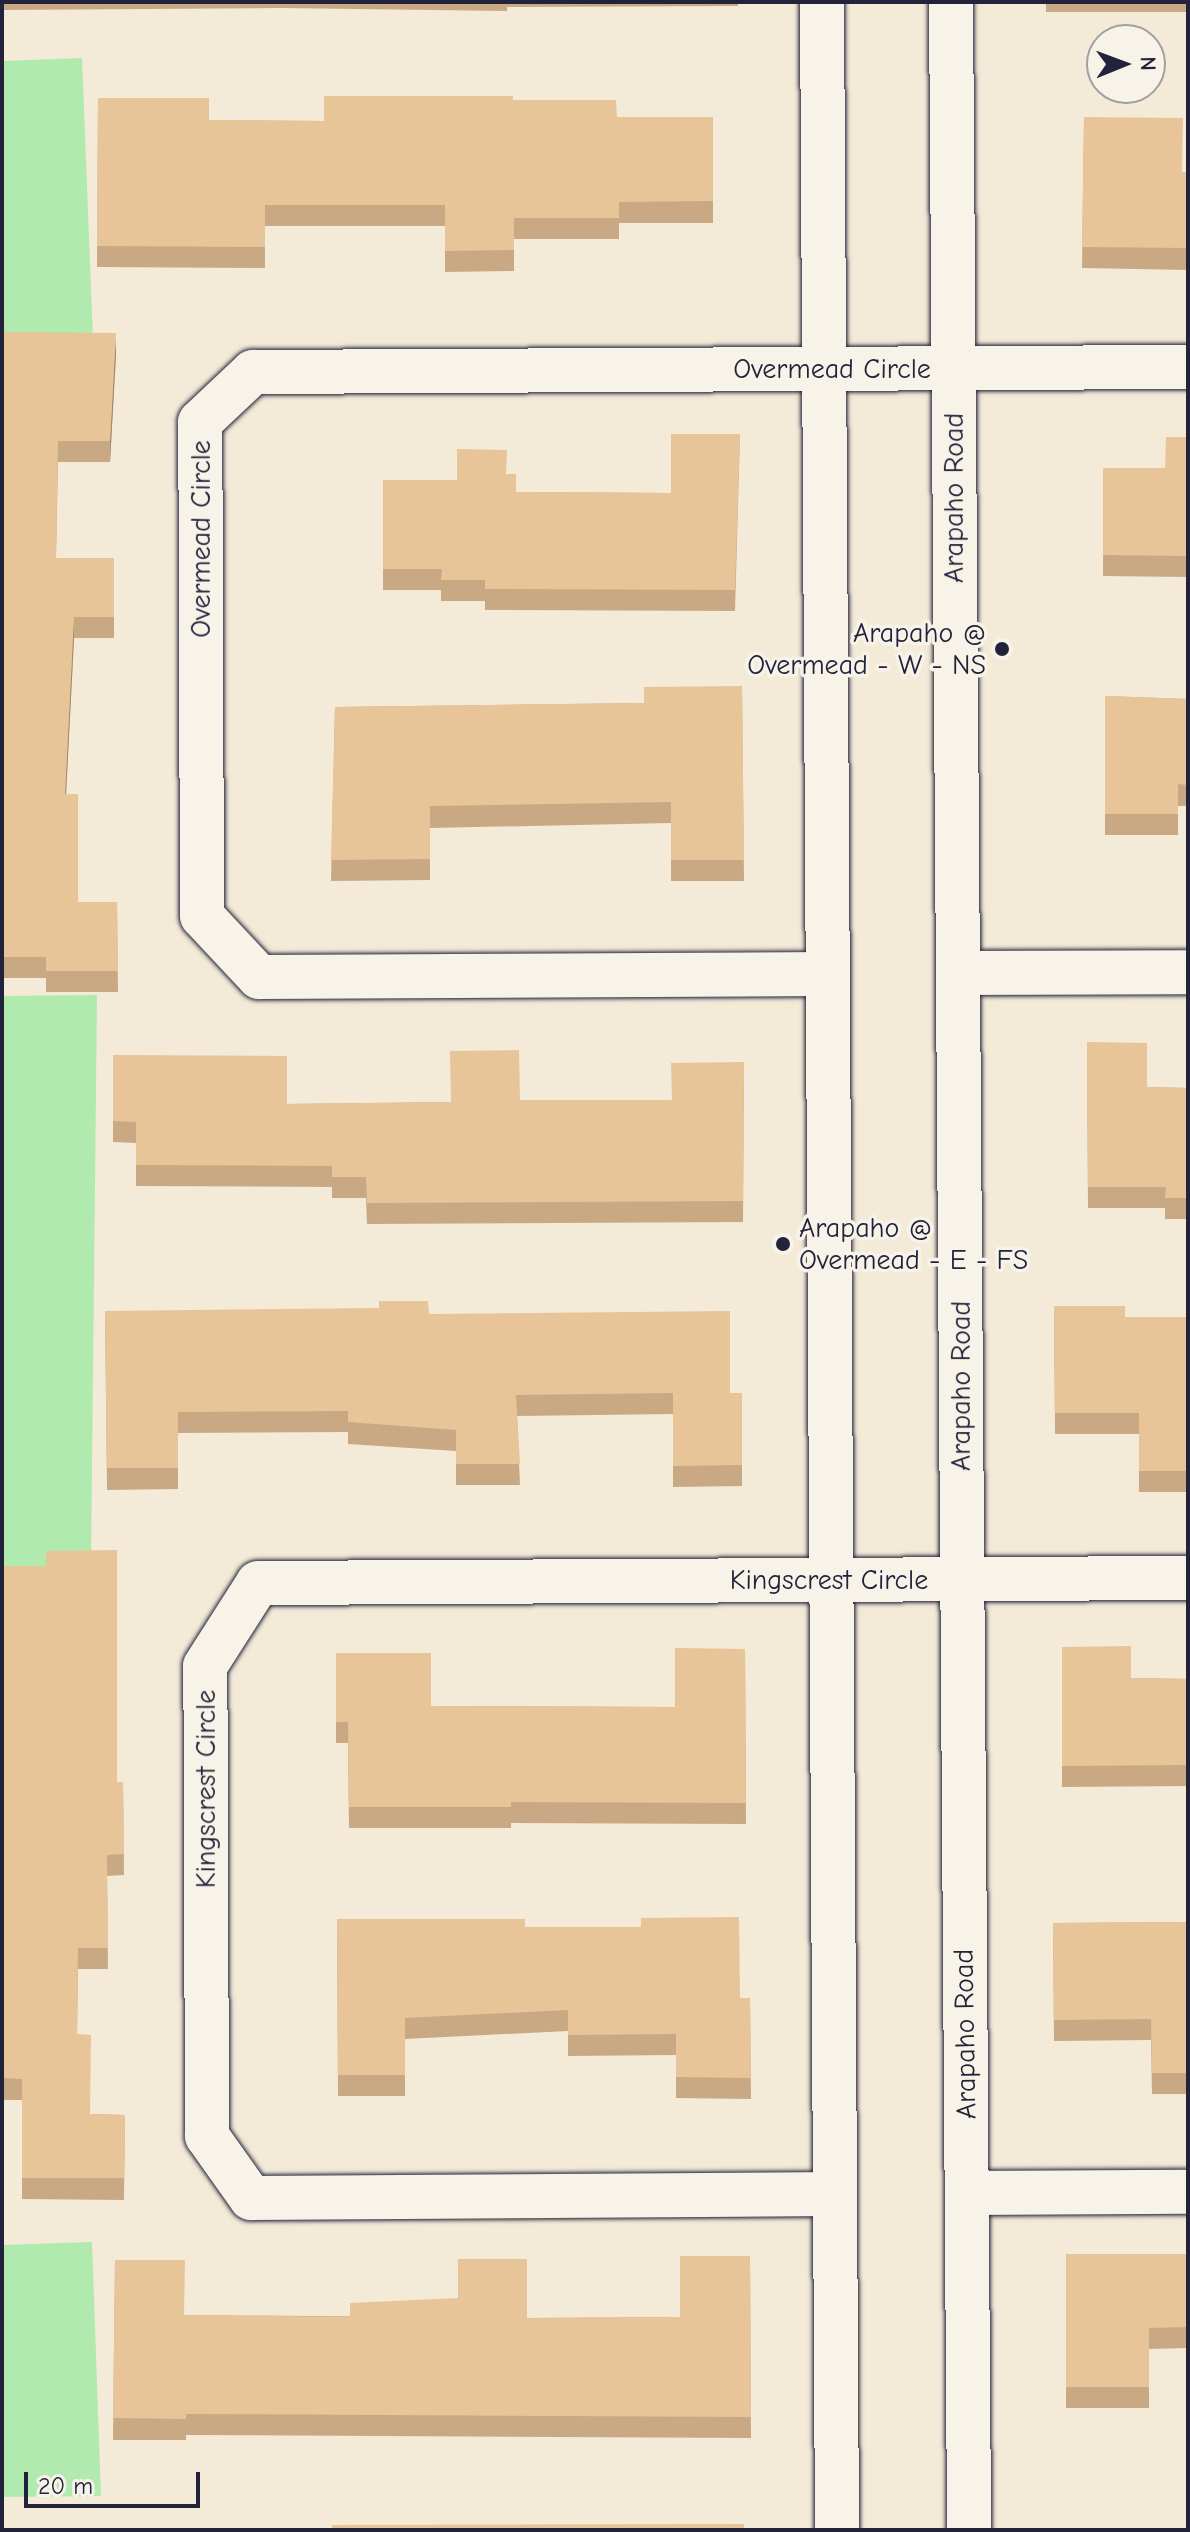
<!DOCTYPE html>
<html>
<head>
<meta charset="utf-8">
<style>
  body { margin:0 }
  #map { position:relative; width:1190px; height:2532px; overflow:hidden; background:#f4ead8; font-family:"Comic Neue",sans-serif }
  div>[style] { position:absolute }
  .green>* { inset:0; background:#b0eaaf }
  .roads { filter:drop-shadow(0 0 2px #22223b) drop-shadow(0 0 2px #22223b) }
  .street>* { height:44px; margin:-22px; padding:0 22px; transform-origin:22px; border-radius:22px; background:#f7f3e8 }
  .secondary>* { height:44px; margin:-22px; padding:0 22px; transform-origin:22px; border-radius:22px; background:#f7f3e8 }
  .wall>* { inset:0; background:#c8a984 }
  .shaded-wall>* { inset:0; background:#a2896b }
  .building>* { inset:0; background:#e8c499 }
  .dots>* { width:22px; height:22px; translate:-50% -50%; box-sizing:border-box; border:4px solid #f7f3e8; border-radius:50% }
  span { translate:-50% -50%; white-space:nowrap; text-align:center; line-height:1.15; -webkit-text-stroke:7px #f7f3e8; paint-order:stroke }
  .street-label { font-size:28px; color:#22223b }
  .poi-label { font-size:28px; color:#22223b }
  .right { translate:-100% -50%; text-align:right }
  .left { translate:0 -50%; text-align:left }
  .frame { position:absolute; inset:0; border:4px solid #22223b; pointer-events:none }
  .north { position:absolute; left:1086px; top:24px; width:80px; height:80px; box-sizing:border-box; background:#f7f3e8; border:2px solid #a29fa3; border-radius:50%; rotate:89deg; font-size:22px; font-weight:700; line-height:32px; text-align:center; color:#22223b }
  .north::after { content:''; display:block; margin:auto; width:28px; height:36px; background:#22223b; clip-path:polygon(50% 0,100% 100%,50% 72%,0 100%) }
  .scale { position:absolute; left:24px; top:2472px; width:176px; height:36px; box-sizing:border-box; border:4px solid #22223b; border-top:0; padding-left:10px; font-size:24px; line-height:28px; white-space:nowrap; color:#22223b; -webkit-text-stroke:6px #f7f3e8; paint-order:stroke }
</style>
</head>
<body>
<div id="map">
  <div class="green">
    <div style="clip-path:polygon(82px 58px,93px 339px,2px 342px,2px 61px)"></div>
    <div style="clip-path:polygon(97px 995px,91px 1565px,2px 1568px,2px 996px)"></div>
    <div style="clip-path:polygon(92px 2242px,101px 2496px,2px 2497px,2px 2245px)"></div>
  </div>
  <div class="roads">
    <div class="street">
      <div style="left:958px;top:973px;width:230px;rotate:-0.2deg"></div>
      <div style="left:827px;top:974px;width:568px;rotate:179.7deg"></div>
      <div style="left:259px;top:977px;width:83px;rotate:-133.1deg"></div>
      <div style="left:202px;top:916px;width:494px;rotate:-90.2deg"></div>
      <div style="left:200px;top:422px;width:73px;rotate:-43.3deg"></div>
      <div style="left:253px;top:372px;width:935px;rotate:-0.31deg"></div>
      <div style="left:967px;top:2193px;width:221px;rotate:-0.3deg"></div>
      <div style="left:835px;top:2194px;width:584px;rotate:179.61deg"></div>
      <div style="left:251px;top:2198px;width:76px;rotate:-125.4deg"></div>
      <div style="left:207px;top:2136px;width:470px;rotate:-90.2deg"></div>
      <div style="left:205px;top:1666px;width:98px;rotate:-57.4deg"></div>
      <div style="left:258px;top:1583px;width:930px;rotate:-0.31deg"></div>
    </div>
    <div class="secondary">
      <div style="left:822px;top:2px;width:2528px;rotate:89.66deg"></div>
      <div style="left:951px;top:2px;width:2528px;rotate:89.59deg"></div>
    </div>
  </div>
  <div class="wall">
    <div style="clip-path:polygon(2px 2px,738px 2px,738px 6px,507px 7px,507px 11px,281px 8px,2px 10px)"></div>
    <div style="clip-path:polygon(1046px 2px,1188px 2px,1188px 12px,1046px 12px)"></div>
    <div style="clip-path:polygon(98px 98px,209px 120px,324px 121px,513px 100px,617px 117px,713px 117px,713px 223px,619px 223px,619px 239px,514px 239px,514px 271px,445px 272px,445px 226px,265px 226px,265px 268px,97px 267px)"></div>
    <div style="clip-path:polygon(1084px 117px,1182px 172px,1188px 172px,1188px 270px,1082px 268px)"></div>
    <div style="clip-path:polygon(2px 332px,116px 354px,110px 462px,58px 462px,56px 558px,114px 558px,114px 638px,74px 638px,66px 794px,78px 902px,117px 902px,118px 992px,46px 992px,46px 978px,2px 978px)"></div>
    <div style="clip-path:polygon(740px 434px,735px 611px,485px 610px,485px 601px,441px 601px,441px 590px,383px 590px,383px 480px,457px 480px,507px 474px,516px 492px,671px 493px)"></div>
    <div style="clip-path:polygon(1188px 437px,1188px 577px,1103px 576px,1103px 468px,1165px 468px)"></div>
    <div style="clip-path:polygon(742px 686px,744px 881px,671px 881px,671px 823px,430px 828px,430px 880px,331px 881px,335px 707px,644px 703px)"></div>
    <div style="clip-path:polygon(1105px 696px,1188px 699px,1188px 806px,1178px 806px,1178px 835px,1105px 835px)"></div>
    <div style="clip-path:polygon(1087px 1042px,1147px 1087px,1188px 1088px,1188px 1219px,1165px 1219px,1165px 1208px,1088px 1208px)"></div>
    <div style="clip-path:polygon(113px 1055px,287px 1104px,451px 1102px,520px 1100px,671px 1100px,744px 1062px,743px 1222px,367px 1224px,366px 1198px,332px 1198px,332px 1187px,136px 1186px,136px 1143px,113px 1142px)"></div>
    <div style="clip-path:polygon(1054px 1306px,1125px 1317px,1188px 1317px,1188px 1492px,1139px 1492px,1139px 1434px,1055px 1434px)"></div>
    <div style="clip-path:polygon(105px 1311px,429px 1314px,730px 1393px,742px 1393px,742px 1486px,673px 1487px,673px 1414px,517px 1416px,520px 1485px,456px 1485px,456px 1451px,348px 1444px,348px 1432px,178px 1433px,178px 1489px,107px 1490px)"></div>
    <div style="clip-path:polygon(2px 1566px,117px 1782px,123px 1782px,124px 1875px,107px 1876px,108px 1969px,78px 1969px,77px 2034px,90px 2114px,125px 2115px,124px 2200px,22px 2199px,22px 2100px,2px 2100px)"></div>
    <div style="clip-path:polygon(1062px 1647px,1131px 1678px,1188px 1679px,1188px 1786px,1062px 1787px)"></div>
    <div style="clip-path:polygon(745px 1649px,746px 1824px,511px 1823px,511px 1828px,349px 1828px,348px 1743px,336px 1743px,336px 1653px,431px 1706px,675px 1707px)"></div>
    <div style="clip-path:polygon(337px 1919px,525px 1927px,740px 1998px,750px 1998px,751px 2099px,676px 2098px,676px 2055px,568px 2056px,568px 2031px,405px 2039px,405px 2096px,338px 2096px)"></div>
    <div style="clip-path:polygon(1188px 1922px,1188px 2094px,1152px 2094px,1151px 2040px,1054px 2041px,1053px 1923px)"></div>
    <div style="clip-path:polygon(1066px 2254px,1188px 2254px,1188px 2348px,1149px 2349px,1149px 2408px,1066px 2408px)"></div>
    <div style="clip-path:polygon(750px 2256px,751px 2438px,186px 2435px,186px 2440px,113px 2440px,115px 2260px,184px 2315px,527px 2318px,680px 2317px)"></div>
  </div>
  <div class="shaded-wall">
    <div style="clip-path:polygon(116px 333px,116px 354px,110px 462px,110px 441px)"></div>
    <div style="clip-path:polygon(74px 617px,74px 638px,65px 815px,65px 794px)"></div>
  </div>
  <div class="building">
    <div style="clip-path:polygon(324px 96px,513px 96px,513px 100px,616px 100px,617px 117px,713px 117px,713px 201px,619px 202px,619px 218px,514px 218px,514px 250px,445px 251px,445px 205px,265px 205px,265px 247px,97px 246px,98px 98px,209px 98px,209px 120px,324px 121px)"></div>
    <div style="clip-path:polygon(1084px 117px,1183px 118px,1182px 172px,1188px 172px,1188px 248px,1082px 247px)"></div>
    <div style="clip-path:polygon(2px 332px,116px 333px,110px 441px,58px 441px,56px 558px,114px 558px,114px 617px,74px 617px,65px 794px,78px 794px,78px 902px,117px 902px,118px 971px,46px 971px,46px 957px,2px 957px)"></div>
    <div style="clip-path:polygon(671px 434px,740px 434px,735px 590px,485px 589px,485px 580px,441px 580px,442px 569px,383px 569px,383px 480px,457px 480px,457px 449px,507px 450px,506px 474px,516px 474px,516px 492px,671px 493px)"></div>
    <div style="clip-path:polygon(1166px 437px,1188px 437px,1188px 556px,1103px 555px,1103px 468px,1165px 468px)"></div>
    <div style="clip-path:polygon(742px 686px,744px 860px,671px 860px,671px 802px,430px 806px,430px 859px,331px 860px,335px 707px,644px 703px,644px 687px)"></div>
    <div style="clip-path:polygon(1105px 696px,1188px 699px,1188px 785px,1178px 784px,1178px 814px,1105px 814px)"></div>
    <div style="clip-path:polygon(1087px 1042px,1147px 1043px,1147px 1087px,1188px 1088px,1188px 1198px,1165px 1198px,1166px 1187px,1088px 1187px)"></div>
    <div style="clip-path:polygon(519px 1050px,520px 1100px,672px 1100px,671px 1063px,744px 1062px,743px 1201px,367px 1203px,366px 1177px,332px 1177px,332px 1166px,136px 1165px,136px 1122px,113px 1121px,113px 1055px,287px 1056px,287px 1104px,451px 1102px,450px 1051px)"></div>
    <div style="clip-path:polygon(379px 1301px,428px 1301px,429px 1314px,730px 1311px,730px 1393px,742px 1393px,742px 1465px,673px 1466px,673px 1393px,516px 1395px,520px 1464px,456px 1464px,456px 1430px,348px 1422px,348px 1411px,178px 1412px,178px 1468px,107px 1468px,105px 1311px,379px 1308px)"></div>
    <div style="clip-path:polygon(1054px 1306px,1125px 1306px,1125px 1317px,1188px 1317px,1188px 1471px,1139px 1471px,1139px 1413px,1055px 1413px)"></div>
    <div style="clip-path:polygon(117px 1550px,117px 1782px,123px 1782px,124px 1854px,107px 1855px,108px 1948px,78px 1948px,77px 2034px,91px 2035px,90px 2114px,125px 2115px,124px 2178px,22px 2178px,22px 2079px,2px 2078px,2px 1566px,46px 1566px,46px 1551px)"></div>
    <div style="clip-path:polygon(1131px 1646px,1131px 1678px,1188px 1679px,1188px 1765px,1062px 1766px,1062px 1647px)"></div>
    <div style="clip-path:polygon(675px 1648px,745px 1649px,746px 1803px,511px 1802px,511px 1807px,349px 1807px,348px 1722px,336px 1722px,336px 1653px,431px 1653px,431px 1706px,675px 1707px)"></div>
    <div style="clip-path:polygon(739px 1917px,740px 1998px,750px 1998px,751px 2078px,676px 2077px,676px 2034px,568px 2035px,568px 2010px,405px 2018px,405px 2075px,338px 2075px,337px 1919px,525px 1919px,525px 1927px,641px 1927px,641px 1918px)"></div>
    <div style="clip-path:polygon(1188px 1922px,1188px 2073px,1152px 2073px,1151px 2019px,1054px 2020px,1053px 1923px)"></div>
    <div style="clip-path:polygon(1066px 2254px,1188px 2254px,1188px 2327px,1149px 2328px,1149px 2387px,1066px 2387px)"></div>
    <div style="clip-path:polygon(680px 2256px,750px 2256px,751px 2417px,186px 2414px,186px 2419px,113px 2418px,115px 2260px,185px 2260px,184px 2315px,350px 2317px,350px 2303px,458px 2298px,458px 2259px,527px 2259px,527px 2318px,680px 2317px)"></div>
    <div style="clip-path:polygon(744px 2524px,744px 2530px,332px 2530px,332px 2525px)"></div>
  </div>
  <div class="dots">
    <div style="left:1002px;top:649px;background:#22223b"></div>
    <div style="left:783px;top:1244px;background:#22223b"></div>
  </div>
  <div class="street-label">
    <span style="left:832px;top:369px">Overmead Circle</span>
    <span style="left:954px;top:498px;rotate:-90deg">Arapaho Road</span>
    <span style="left:201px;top:539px;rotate:-90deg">Overmead Circle</span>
    <span style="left:961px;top:1386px;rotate:-90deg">Arapaho Road</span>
    <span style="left:829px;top:1580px">Kingscrest Circle</span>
    <span style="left:206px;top:1789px;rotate:-90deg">Kingscrest Circle</span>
    <span style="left:965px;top:2034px;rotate:-91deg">Arapaho Road</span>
  </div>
  <div class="poi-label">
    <span class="right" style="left:986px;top:649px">Arapaho @<br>Overmead - W - NS</span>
    <span class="left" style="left:799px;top:1244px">Arapaho @<br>Overmead - E - FS</span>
  </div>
  <div class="frame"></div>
  <div class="north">N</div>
  <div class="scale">20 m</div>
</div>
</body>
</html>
